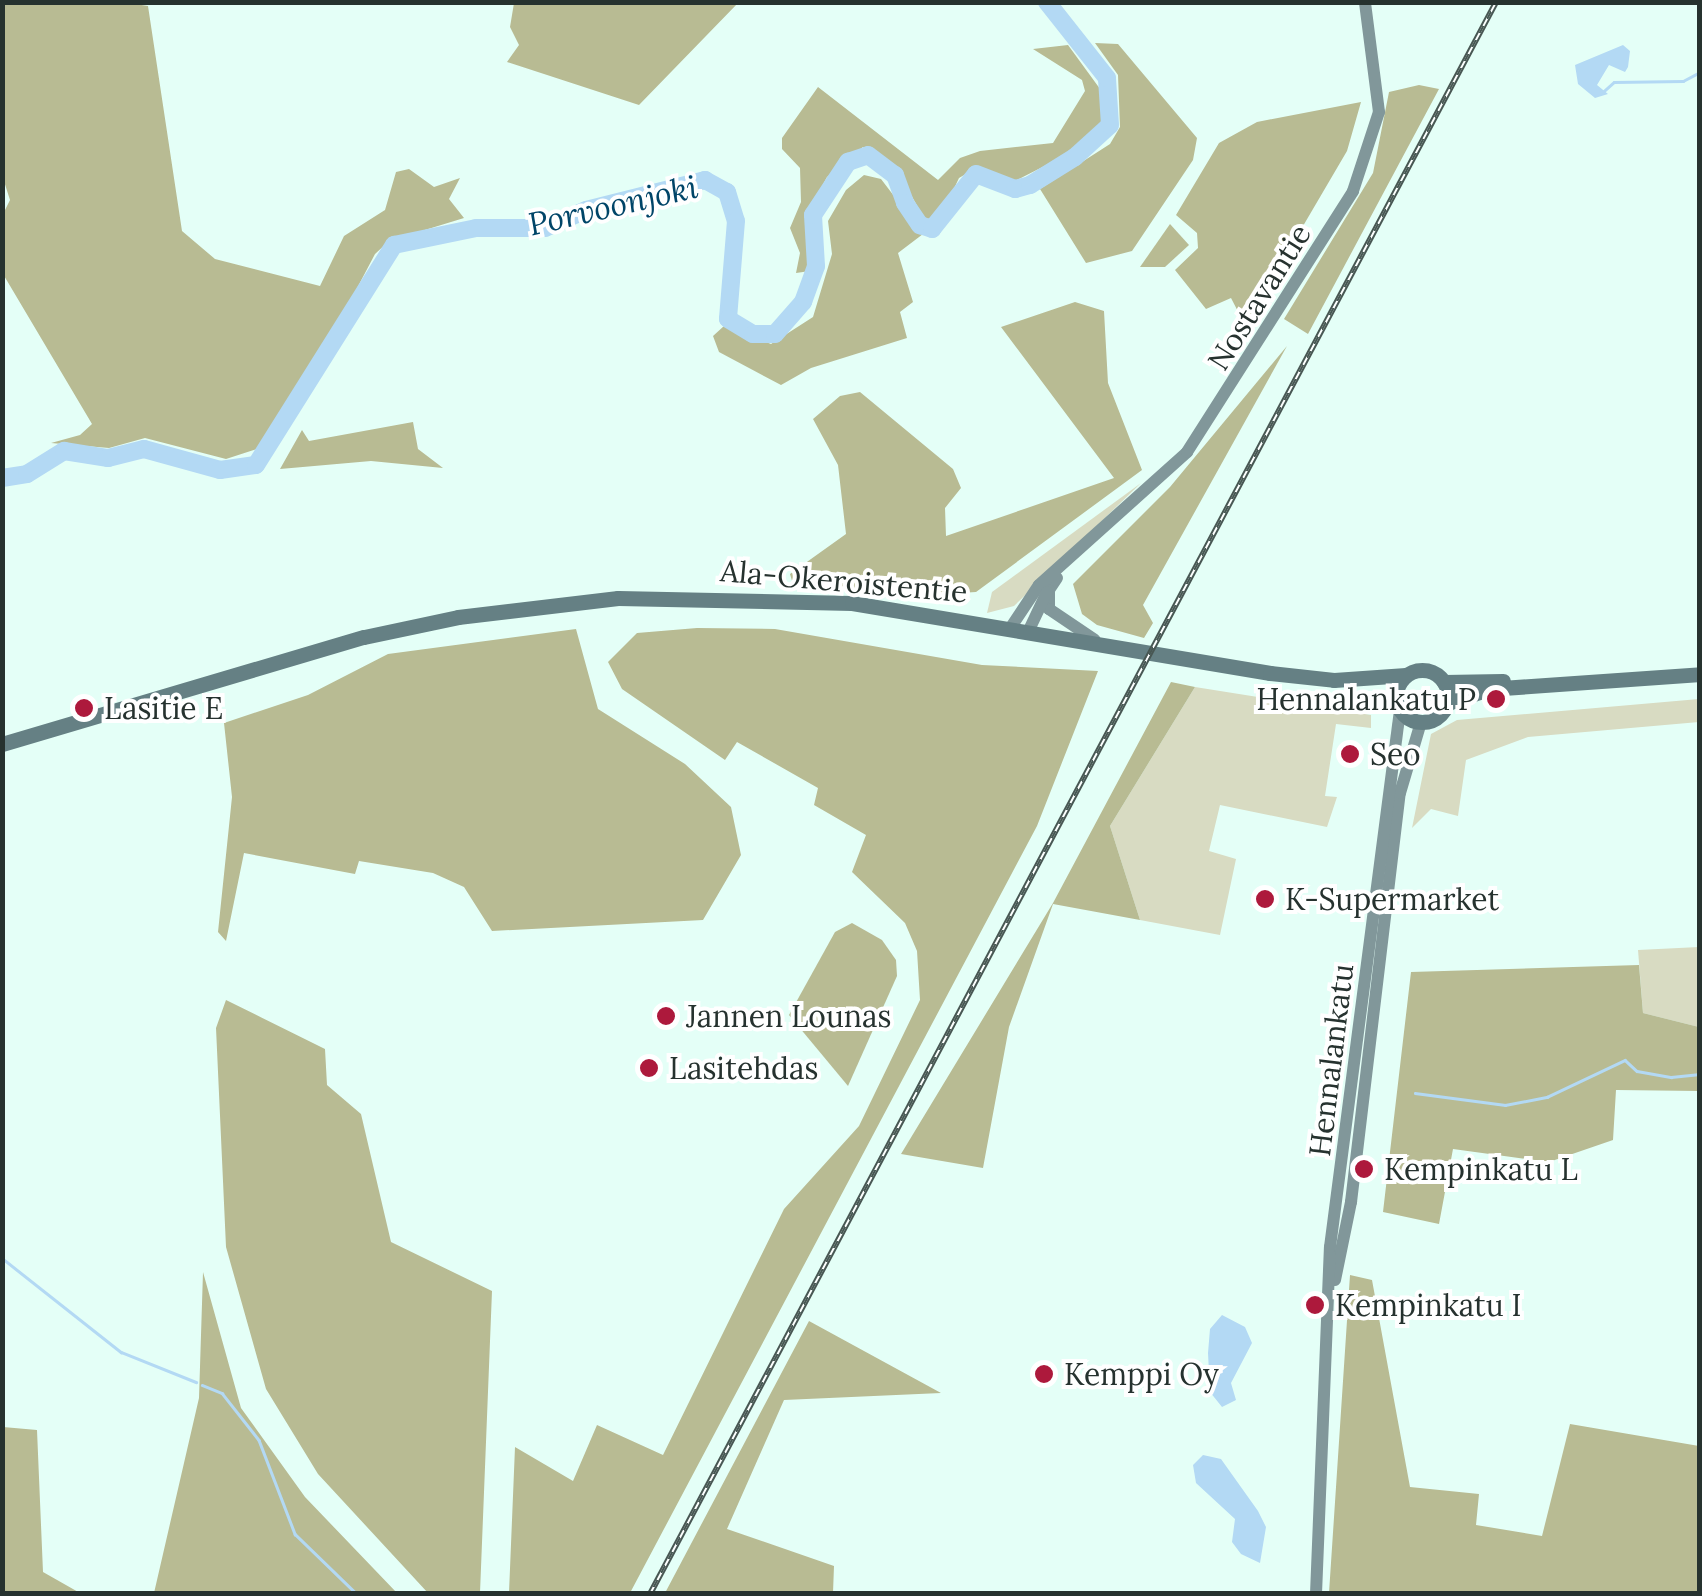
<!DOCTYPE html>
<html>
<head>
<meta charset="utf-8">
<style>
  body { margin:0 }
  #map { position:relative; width:1702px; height:1596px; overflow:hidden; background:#e4fff7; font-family:Lora,serif }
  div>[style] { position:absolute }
  .green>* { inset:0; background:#d8dbc2 }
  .forest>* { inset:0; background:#b8bb93 }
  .water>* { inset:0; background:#b3d9f4 }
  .stream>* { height:2.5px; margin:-1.25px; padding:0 1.25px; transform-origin:1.25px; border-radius:1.25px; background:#b3d9f4 }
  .river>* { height:18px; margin:-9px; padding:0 9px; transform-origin:9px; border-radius:9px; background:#b3d9f4 }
  .secondary>* { height:12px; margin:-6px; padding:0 6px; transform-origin:6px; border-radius:6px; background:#81979a }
  .primary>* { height:15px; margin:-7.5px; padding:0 7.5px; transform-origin:7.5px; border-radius:7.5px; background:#658084 }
  .primary>.ring { margin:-7.5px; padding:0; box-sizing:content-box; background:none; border:15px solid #658084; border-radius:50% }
  .rail>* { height:6px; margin-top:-3px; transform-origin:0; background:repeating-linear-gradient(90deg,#fff 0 8px,#485753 0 16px); box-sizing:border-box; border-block:2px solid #485753 }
  .dots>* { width:28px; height:28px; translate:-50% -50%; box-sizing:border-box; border:5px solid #fff; border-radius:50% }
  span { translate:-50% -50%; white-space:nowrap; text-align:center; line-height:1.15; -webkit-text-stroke:8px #fff; paint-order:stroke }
  .street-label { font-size:30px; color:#26322f }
  .poi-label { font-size:30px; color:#26322f }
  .right { translate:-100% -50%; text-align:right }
  .left { translate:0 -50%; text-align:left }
  .water-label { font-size:32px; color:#004568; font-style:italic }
  .frame { position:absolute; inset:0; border:5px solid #26322f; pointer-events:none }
</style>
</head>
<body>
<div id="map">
  <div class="green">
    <div style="clip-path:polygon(1141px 483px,1014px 606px,987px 613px,992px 592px)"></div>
    <div style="clip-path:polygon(1195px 687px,1371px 715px,1371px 728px,1336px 724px,1325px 796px,1337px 797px,1327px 827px,1220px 805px,1209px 851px,1236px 859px,1220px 935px,1140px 920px,1110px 826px)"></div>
    <div style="clip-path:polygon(1699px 699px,1699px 722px,1528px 737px,1466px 760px,1458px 816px,1431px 809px,1412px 828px,1431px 734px,1457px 720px)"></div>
    <div style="clip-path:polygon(1699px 947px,1699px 1027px,1643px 1013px,1638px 950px)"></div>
  </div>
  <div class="forest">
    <div style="clip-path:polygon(129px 3px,148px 6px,182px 231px,215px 259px,320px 286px,344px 236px,385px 210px,396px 172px,409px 169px,434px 187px,460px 178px,449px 199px,464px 218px,389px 241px,375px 254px,333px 334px,257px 449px,226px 459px,145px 438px,109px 448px,51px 443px,80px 435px,92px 424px,3px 274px,3px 214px,10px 200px,2px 175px,3px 3px)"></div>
    <div style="clip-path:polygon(514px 3px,514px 2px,738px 3px,639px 105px,507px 62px,519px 45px,510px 27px)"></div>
    <div style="clip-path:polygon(1095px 43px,1118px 44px,1197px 138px,1193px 160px,1132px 251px,1086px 263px,1040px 189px,1110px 144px,1120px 127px,1118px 75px)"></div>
    <div style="clip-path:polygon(1068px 45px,1103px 93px,1102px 121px,1072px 152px,1015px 181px,976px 168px,959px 178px,942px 214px,925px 220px,900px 175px,863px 147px,827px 177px,809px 211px,810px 271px,796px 273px,800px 253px,790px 228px,801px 202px,800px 168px,782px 149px,782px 138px,818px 87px,938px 180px,960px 158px,980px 151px,1053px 143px,1085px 91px,1082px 80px,1033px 49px)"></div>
    <div style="clip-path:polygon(1419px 85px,1439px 89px,1308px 334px,1284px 319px,1373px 173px,1389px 92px)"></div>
    <div style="clip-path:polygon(1361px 102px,1347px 151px,1245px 325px,1231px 298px,1206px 309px,1175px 270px,1198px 248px,1197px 233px,1176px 215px,1219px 143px,1257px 122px)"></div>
    <div style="clip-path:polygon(864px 175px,881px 179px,923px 234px,898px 253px,913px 302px,900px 312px,907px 338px,811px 368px,781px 385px,719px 352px,713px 336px,724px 326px,771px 344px,813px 317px,832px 254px,828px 221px,846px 190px)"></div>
    <div style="clip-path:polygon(1170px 224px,1189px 245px,1165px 267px,1140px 267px)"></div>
    <div style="clip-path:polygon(1075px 302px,1104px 311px,1108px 383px,1142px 470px,976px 592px,927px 595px,793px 584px,790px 574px,846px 534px,838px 465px,813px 419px,840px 396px,860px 392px,953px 469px,961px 488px,945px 508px,946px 536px,1114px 478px,1001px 327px)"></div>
    <div style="clip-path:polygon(1287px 346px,1143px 605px,1153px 623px,1144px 638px,1097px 625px,1082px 614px,1073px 584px,1170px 487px)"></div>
    <div style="clip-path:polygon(413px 422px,418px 449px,443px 468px,371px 461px,280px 469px,302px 430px,309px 441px)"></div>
    <div style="clip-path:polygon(697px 628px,775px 629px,982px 665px,1098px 671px,1037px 826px,630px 1593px,509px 1593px,515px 1447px,573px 1481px,597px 1425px,663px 1455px,784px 1209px,859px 1126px,920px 1000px,917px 951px,905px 923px,852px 872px,866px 835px,814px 805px,818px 788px,737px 742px,725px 760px,622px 689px,608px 662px,637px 633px)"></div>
    <div style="clip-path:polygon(576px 629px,598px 709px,685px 764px,731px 807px,741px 855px,703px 920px,492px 931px,464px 887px,433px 873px,359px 861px,355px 874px,244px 853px,226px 941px,218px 932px,232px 797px,224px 723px,308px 695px,388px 654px)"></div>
    <div style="clip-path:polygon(1171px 682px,1195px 687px,1110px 826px,1140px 920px,1053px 904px,1009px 1027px,983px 1168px,901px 1154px,1053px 903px)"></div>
    <div style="clip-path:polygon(852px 923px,882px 940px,896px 960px,897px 976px,848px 1086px,789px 1015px,835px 932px)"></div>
    <div style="clip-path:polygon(1639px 965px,1643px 1013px,1699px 1027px,1699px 1091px,1616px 1090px,1613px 1140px,1549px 1162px,1453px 1149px,1439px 1224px,1383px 1212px,1411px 972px)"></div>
    <div style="clip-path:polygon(226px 1000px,325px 1049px,327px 1085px,361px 1114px,391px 1242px,492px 1291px,480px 1593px,428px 1593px,318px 1474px,266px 1389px,226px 1247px,216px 1028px)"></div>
    <div style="clip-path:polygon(203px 1272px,241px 1408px,305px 1497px,397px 1593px,154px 1593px,199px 1398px)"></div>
    <div style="clip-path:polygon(1350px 1275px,1372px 1280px,1410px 1487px,1479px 1494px,1476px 1525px,1542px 1536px,1570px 1424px,1699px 1446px,1699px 1593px,1329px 1593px)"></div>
    <div style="clip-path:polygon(809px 1321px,941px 1393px,784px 1400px,727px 1529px,834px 1566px,833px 1593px,665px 1593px)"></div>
    <div style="clip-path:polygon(3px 1427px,37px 1430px,43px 1572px,80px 1593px,3px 1593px)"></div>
  </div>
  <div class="water">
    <div style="clip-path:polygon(1623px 45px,1630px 51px,1628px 67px,1625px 72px,1609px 65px,1597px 85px,1608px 94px,1595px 98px,1578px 84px,1575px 65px)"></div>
    <div style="clip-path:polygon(1222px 1315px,1245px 1327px,1252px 1343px,1231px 1383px,1236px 1400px,1222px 1407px,1210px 1392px,1208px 1353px,1210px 1329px)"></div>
    <div style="clip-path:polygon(1203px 1455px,1221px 1459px,1258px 1511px,1266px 1527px,1260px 1563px,1241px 1554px,1232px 1542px,1235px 1519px,1196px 1483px,1193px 1465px)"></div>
  </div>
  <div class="stream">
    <div style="left:1604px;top:91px;width:13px;rotate:-42deg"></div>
    <div style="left:1614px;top:82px;width:69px;rotate:-0.8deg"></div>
    <div style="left:1683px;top:81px;width:19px;rotate:-28deg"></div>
    <div style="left:1415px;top:1093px;width:91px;rotate:7.6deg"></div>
    <div style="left:1505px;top:1105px;width:43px;rotate:-10.8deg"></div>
    <div style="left:1547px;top:1097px;width:86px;rotate:-25.4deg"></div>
    <div style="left:1625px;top:1060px;width:16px;rotate:43deg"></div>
    <div style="left:1637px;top:1071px;width:35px;rotate:10deg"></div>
    <div style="left:1671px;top:1077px;width:29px;rotate:-6deg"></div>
    <div style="left:2px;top:1258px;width:152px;rotate:38.3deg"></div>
    <div style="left:121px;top:1352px;width:81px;rotate:21.8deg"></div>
    <div style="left:202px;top:1385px;width:22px;rotate:22deg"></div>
    <div style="left:222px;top:1393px;width:60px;rotate:51.8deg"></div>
    <div style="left:259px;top:1440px;width:101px;rotate:69deg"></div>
    <div style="left:295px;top:1534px;width:86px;rotate:44.1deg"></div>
  </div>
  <div class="river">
    <div style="left:2px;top:478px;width:25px;rotate:-9deg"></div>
    <div style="left:27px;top:474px;width:44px;rotate:-31.9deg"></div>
    <div style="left:64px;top:451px;width:45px;rotate:9deg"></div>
    <div style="left:108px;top:458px;width:37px;rotate:-14deg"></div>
    <div style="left:144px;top:449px;width:79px;rotate:15.4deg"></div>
    <div style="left:220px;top:470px;width:36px;rotate:-8deg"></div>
    <div style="left:256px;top:465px;width:260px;rotate:-57.9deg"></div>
    <div style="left:394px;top:245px;width:84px;rotate:-11.7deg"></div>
    <div style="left:476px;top:228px;width:69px"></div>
    <div style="left:545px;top:228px;width:45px;rotate:-23.7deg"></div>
    <div style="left:586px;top:210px;width:123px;rotate:-14.1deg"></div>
    <div style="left:705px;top:180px;width:25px;rotate:29deg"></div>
    <div style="left:727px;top:192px;width:30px;rotate:73deg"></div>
    <div style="left:736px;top:221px;width:98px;rotate:94.7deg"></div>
    <div style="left:728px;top:319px;width:29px;rotate:31deg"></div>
    <div style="left:753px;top:334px;width:22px"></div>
    <div style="left:775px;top:334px;width:43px;rotate:-48.8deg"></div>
    <div style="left:803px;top:302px;width:38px;rotate:-70deg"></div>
    <div style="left:816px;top:266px;width:51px;rotate:-93.4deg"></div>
    <div style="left:813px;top:215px;width:64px;rotate:-56.6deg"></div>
    <div style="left:848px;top:162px;width:21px;rotate:-19deg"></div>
    <div style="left:868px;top:155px;width:34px;rotate:37deg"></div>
    <div style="left:895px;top:175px;width:30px;rotate:70deg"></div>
    <div style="left:905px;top:203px;width:27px;rotate:56deg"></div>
    <div style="left:920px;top:225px;width:13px;rotate:18deg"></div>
    <div style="left:932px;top:229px;width:70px;rotate:-51.3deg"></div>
    <div style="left:976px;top:174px;width:42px;rotate:21deg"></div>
    <div style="left:1015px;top:189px;width:16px;rotate:-15deg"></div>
    <div style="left:1030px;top:185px;width:53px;rotate:-31.9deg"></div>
    <div style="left:1075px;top:157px;width:47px;rotate:-42.4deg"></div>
    <div style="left:1110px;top:125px;width:47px;rotate:-93.7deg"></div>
    <div style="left:1107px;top:78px;width:97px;rotate:-128.3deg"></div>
  </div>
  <div class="secondary">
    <div style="left:1057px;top:578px;width:14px;rotate:124deg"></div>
    <div style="left:1049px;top:590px;width:19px;rotate:90deg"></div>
    <div style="left:1049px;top:609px;width:55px;rotate:34deg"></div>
    <div style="left:1011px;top:627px;width:50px;rotate:-56.3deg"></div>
    <div style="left:1039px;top:585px;width:199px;rotate:-41.9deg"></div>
    <div style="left:1187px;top:452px;width:309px;rotate:-57.5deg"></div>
    <div style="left:1353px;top:191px;width:83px;rotate:-71.8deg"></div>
    <div style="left:1379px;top:112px;width:111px;rotate:-97.3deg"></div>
    <div style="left:1029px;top:630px;width:42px;rotate:-64.7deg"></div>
    <div style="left:1335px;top:1280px;width:80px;rotate:-78.4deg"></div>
    <div style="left:1351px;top:1202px;width:412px;rotate:-83.2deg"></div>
    <div style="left:1400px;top:793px;width:74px;rotate:-73.5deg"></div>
    <div style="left:1316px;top:1594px;width:347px;rotate:-87.7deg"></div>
    <div style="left:1330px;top:1247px;width:542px;rotate:-82.57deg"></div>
  </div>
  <div class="primary">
    <div class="ring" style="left:1396px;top:670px;width:37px;height:37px"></div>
    <div style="left:1444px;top:682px;width:59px;rotate:-1deg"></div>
    <div style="left:1448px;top:703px;width:42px;rotate:-19.3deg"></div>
    <div style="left:1488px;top:689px;width:213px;rotate:-4deg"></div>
    <div style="left:2px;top:744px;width:377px;rotate:-16.5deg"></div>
    <div style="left:364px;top:637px;width:96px;rotate:-12deg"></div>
    <div style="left:458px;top:617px;width:161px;rotate:-6.8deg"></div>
    <div style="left:618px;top:598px;width:234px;rotate:1.2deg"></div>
    <div style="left:852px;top:603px;width:424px;rotate:9.5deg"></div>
    <div style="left:1270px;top:673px;width:64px;rotate:6.2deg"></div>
    <div style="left:1334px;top:680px;width:72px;rotate:-4deg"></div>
  </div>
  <div class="rail">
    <div style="left:650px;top:1594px;width:1803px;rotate:-62.01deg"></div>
  </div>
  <div class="dots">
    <div style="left:1496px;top:699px;background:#ad193c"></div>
    <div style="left:84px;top:708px;background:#ad193c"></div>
    <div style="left:1350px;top:754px;background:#ad193c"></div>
    <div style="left:1265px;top:899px;background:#ad193c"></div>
    <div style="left:666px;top:1016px;background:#ad193c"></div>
    <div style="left:649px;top:1068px;background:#ad193c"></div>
    <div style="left:1364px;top:1169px;background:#ad193c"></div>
    <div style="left:1315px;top:1305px;background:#ad193c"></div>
    <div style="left:1044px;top:1374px;background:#ad193c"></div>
  </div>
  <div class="street-label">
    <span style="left:1259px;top:297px;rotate:-58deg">Nostavantie</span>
    <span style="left:844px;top:581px;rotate:5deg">Ala-Okeroistentie</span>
    <span style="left:1331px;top:1060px;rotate:-83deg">Hennalankatu</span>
  </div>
  <div class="poi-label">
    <span class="right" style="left:1476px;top:699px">Hennalankatu P</span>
    <span class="left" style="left:104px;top:708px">Lasitie E</span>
    <span class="left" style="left:1370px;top:754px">Seo</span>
    <span class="left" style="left:1285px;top:899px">K-Supermarket</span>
    <span class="left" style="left:686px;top:1016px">Jannen Lounas</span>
    <span class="left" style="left:669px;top:1068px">Lasitehdas</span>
    <span class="left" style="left:1384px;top:1169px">Kempinkatu L</span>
    <span class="left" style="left:1335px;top:1305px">Kempinkatu I</span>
    <span class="left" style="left:1064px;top:1374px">Kemppi Oy</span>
  </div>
  <div class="water-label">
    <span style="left:613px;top:206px;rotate:-13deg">Porvoonjoki</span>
  </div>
  <div class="frame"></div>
</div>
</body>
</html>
